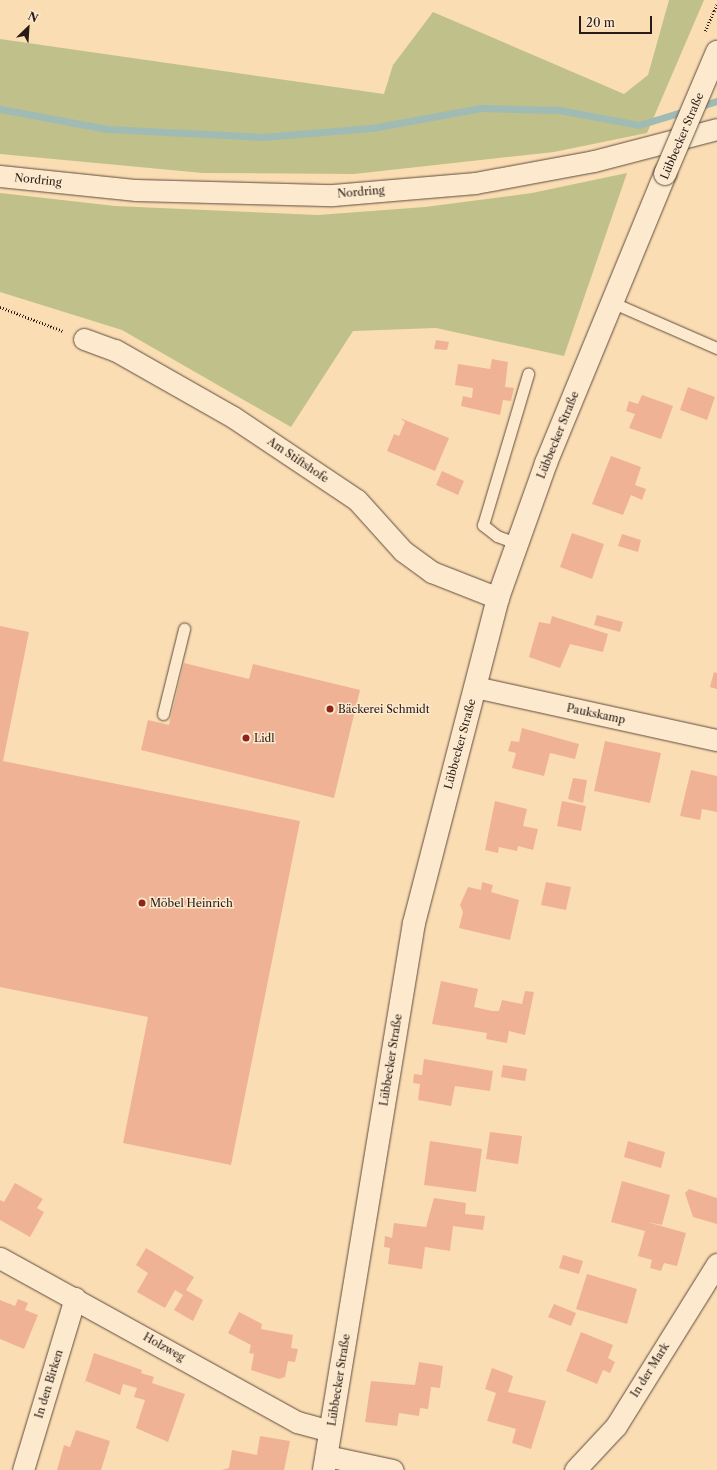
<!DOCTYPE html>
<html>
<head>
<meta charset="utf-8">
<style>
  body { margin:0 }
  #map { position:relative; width:717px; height:1470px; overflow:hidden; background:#fbddb3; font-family:"Libre Caslon Text",serif }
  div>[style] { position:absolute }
  .green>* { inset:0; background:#c0c08b }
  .stream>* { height:7px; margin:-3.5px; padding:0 3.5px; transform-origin:3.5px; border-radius:3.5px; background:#a0bab4 }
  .building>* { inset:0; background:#f0b295 }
  .path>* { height:2.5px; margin-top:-1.25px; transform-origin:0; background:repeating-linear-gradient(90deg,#291c18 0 1px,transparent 0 3px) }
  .roads { filter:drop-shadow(0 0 1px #5e4c3f) drop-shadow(0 0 1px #5e4c3f) }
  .service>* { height:11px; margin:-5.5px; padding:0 5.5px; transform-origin:5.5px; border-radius:5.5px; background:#fce9ce }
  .minor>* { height:21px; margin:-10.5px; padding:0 10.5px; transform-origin:10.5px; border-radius:10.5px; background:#fce9ce }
  .tertiary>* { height:22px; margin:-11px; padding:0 11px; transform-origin:11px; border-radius:11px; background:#fce9ce }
  .path-bridge>* { height:2.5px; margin-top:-1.25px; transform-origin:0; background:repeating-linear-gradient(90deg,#291c18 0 1px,transparent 0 3px) }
  .bridges { filter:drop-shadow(0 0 1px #5e4c3f) drop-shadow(0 0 1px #5e4c3f) }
  .tertiary-bridge>* { height:22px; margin:-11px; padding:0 11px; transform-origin:11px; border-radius:11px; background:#fce9ce }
  .dots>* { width:11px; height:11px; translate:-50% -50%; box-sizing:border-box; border:2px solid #fce9ce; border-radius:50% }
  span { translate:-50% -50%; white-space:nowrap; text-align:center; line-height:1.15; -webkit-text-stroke:3px #fce9ce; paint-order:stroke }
  .street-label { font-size:11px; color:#291c18 }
  .poi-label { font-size:11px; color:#291c18 }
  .left { translate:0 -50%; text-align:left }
  .north { position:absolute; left:8px; top:8px; width:40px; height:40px; -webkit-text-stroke:3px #fce9ce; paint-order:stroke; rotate:25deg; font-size:11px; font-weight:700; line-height:16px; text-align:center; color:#291c18 }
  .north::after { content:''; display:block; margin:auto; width:14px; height:18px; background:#291c18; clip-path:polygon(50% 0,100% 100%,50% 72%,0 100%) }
  .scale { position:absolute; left:579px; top:16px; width:73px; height:18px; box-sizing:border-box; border:2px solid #291c18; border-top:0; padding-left:5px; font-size:12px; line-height:14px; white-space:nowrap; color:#291c18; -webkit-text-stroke:3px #fce9ce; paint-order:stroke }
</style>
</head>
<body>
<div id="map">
  <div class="green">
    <div style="clip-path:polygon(669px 0,704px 0,647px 133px,554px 152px,354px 174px,203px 173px,0 154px,0 39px,384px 94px,393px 65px,433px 12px,624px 94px,648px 75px)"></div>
    <div style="clip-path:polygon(627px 173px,564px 356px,436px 328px,353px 331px,291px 427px,122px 330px,0 292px,0 193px,115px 206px,318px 215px,425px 207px,532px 193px)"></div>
  </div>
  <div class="stream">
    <div style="left:698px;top:107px;width:20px;rotate:-18deg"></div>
    <div style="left:0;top:109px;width:109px;rotate:10.6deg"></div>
    <div style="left:107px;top:129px;width:156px;rotate:2.9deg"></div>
    <div style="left:263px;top:137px;width:109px;rotate:-4.7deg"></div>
    <div style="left:372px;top:128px;width:111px;rotate:-10.4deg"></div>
    <div style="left:481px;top:108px;width:78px;rotate:1.5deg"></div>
    <div style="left:559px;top:110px;width:81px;rotate:10.6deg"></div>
    <div style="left:639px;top:125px;width:51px;rotate:-17deg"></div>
  </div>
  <div class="building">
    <div style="clip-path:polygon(436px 340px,449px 342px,447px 350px,434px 349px)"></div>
    <div style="clip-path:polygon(492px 359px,508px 362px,505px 387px,514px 388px,511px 401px,503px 400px,500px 415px,461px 406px,463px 396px,472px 398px,473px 388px,455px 385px,458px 364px,490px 369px)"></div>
    <div style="clip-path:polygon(688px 387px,715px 397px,707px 420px,680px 410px)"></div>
    <div style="clip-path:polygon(642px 395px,673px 406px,661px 439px,629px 428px,635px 414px,626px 411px,629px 401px,638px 404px)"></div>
    <div style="clip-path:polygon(400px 418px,449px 438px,435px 471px,387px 451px,394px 434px,399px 436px,405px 422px)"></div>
    <div style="clip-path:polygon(611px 456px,641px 467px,635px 485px,646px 489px,642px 500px,631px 495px,623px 515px,592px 504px)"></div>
    <div style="clip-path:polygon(442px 471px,464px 481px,458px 495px,436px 485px)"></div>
    <div style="clip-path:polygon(572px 533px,604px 544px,592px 579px,560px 567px)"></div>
    <div style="clip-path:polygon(622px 534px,641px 540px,638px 552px,618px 546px)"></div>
    <div style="clip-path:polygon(597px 615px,623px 622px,620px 632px,594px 625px)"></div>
    <div style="clip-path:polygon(552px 616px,608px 634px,603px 652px,570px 644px,560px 668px,529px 657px,539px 622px,550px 624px)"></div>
    <div style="clip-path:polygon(0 626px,29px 632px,3px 761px,300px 821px,231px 1165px,123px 1143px,148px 1017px,0 987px)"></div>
    <div style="clip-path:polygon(184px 663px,249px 679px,253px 664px,360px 690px,334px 798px,141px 750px,148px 720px,169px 725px)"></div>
    <div style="clip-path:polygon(714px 672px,717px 673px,717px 689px,710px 687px)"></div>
    <div style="clip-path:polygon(522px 728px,579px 744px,575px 759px,550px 753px,544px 776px,512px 768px,516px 753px,508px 751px,511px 741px,519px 742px)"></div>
    <div style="clip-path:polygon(605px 741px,661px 753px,650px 803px,594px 791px)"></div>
    <div style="clip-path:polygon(691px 770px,717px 776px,717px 812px,702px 809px,700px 820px,680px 816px)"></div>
    <div style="clip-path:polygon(573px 778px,587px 780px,583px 803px,568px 799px)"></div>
    <div style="clip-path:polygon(495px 801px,527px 809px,523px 826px,538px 829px,533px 850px,518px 846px,517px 851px,499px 847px,498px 853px,485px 850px)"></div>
    <div style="clip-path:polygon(562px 801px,586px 806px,581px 831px,557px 826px)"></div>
    <div style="clip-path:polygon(482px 882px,493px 885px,491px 892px,519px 900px,510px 940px,459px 928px,463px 912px,460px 905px,468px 887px,481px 890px)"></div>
    <div style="clip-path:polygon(546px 882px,571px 887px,566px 910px,541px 905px)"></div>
    <div style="clip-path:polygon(441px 981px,478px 989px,474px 1007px,492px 1011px,499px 1011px,502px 1000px,522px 1004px,525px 991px,534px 992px,525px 1035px,509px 1031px,507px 1043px,486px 1039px,487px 1033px,432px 1024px)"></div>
    <div style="clip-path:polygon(424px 1059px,493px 1071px,490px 1091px,455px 1086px,451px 1106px,418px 1100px,420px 1084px,413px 1083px,414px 1074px,422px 1075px)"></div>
    <div style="clip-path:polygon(503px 1065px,527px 1069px,525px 1081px,501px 1077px)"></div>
    <div style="clip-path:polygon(490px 1132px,522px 1136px,518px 1164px,486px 1159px)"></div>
    <div style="clip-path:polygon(430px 1141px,482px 1149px,476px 1192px,424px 1185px)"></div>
    <div style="clip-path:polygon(628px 1141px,665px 1152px,661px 1168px,624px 1157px)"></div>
    <div style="clip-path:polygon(622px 1181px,670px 1195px,662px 1225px,647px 1222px,686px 1233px,677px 1266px,664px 1263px,661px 1271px,650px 1268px,652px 1260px,638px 1256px,645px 1231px,611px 1222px)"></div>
    <div style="clip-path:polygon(15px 1183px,43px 1199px,37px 1208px,44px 1212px,30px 1237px,0 1220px,0 1200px,4px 1202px)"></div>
    <div style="clip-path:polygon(689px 1189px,717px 1198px,717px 1224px,693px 1217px,685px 1193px)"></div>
    <div style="clip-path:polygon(434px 1198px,466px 1203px,465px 1214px,485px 1216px,483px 1230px,453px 1226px,450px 1251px,425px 1247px,422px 1269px,388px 1264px,390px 1248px,384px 1247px,385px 1236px,392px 1238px,394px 1223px,426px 1227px)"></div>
    <div style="clip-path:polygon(146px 1248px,194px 1277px,186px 1290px,203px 1300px,193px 1321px,174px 1310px,183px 1295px,175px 1290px,165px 1308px,137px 1292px,148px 1273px,136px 1265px)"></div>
    <div style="clip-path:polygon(563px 1255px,583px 1261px,579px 1274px,559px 1268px)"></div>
    <div style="clip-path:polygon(587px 1274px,637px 1289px,627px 1324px,576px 1309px)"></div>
    <div style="clip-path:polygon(18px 1299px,28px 1303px,25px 1310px,38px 1315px,24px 1349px,0 1339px,0 1300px,15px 1306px)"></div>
    <div style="clip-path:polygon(554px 1304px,576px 1313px,571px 1326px,548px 1317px)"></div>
    <div style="clip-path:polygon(239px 1312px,262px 1324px,261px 1329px,293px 1335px,291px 1348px,298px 1349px,295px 1362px,288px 1361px,285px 1377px,279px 1379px,251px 1370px,254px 1354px,249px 1353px,251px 1345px,228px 1333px)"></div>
    <div style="clip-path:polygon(581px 1332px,613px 1345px,608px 1358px,615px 1362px,610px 1373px,603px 1370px,597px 1384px,566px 1371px)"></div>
    <div style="clip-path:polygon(94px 1353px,142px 1370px,141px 1373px,154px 1377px,152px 1383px,185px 1394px,168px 1442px,136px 1428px,145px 1400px,134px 1397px,137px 1388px,123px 1384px,120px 1395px,86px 1381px,84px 1385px)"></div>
    <div style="clip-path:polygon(419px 1362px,443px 1366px,440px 1388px,431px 1387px,428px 1409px,420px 1408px,419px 1416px,399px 1413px,397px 1426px,365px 1422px,371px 1381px,415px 1385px)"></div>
    <div style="clip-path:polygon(492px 1368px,513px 1376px,508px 1392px,546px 1401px,531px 1449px,512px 1443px,516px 1429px,487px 1421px,496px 1393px,485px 1389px)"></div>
    <div style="clip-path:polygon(76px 1430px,110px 1441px,101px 1470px,57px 1470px,64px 1445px,70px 1447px)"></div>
    <div style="clip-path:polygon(260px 1436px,290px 1441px,284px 1470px,222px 1470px,229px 1468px,232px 1450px,257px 1455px)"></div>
  </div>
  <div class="path">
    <div style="left:714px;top:11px;width:8px;rotate:-67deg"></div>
    <div style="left:0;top:307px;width:67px;rotate:20.9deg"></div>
  </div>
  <div class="roads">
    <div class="service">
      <div style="left:611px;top:302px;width:116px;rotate:23.5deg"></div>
      <div style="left:516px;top:543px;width:20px;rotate:-160deg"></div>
      <div style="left:497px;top:536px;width:18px;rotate:-142deg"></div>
      <div style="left:483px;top:525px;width:158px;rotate:-73.4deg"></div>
      <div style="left:163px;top:714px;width:88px;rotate:-76.1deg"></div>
    </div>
    <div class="minor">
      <div style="left:0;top:176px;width:137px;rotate:5.9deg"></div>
      <div style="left:136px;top:190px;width:197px;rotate:1.5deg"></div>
      <div style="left:333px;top:195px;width:143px;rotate:-4.8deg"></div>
      <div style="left:475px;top:183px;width:121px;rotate:-10.5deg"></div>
      <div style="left:594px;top:161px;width:127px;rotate:-14.6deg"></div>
      <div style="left:84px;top:339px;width:33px;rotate:20deg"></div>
      <div style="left:115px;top:350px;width:136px;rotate:29.6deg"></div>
      <div style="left:233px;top:417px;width:149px;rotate:33.8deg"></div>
      <div style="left:357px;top:500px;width:69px;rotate:48deg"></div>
      <div style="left:403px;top:551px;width:36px;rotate:36deg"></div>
      <div style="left:432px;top:572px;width:71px;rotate:21.5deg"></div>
      <div style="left:475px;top:687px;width:248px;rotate:12.4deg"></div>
      <div style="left:0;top:1258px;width:339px;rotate:28.9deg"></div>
      <div style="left:297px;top:1422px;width:34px;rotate:15deg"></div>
      <div style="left:327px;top:1456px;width:67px;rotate:12deg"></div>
      <div style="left:23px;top:1470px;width:180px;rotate:-73.2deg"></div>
      <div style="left:575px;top:1470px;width:60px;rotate:-47deg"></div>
      <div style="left:616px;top:1426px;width:191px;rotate:-58.1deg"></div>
    </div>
    <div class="tertiary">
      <div style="left:324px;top:1470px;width:554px;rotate:-80.66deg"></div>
      <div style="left:414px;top:923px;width:336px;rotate:-75.5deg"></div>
      <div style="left:498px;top:598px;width:143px;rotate:-70.4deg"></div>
      <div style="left:546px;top:463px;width:313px;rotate:-67.6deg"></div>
    </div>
  </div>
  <div class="path-bridge">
    <div style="left:705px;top:31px;width:22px;rotate:-66deg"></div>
  </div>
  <div class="bridges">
    <div class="tertiary-bridge">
      <div style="left:665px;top:174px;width:133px;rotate:-66.9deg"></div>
    </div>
  </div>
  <div class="dots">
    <div style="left:330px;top:709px;background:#8f2418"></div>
    <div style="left:246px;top:738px;background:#8f2418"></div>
    <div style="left:142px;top:903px;background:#8f2418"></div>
  </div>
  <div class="street-label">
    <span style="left:682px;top:136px;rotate:-67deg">Lübbecker Straße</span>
    <span style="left:38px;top:180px;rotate:6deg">Nordring</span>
    <span style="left:361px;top:192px;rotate:-5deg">Nordring</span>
    <span style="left:558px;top:435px;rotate:-68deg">Lübbecker Straße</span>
    <span style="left:298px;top:460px;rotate:34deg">Am Stiftshofe</span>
    <span style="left:596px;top:714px;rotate:12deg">Paukskamp</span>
    <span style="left:460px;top:744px;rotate:-75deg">Lübbecker Straße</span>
    <span style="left:391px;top:1060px;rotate:-81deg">Lübbecker Straße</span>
    <span style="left:164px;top:1347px;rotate:29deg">Holzweg</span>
    <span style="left:650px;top:1370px;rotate:-58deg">In der Mark</span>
    <span style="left:339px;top:1380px;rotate:-81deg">Lübbecker Straße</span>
    <span style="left:49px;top:1384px;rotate:-73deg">In den Birken</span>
  </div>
  <div class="poi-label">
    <span class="left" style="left:338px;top:709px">Bäckerei Schmidt</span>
    <span class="left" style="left:254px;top:738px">Lidl</span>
    <span class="left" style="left:150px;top:903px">Möbel Heinrich</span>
  </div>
  <div class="north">N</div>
  <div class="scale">20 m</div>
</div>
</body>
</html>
